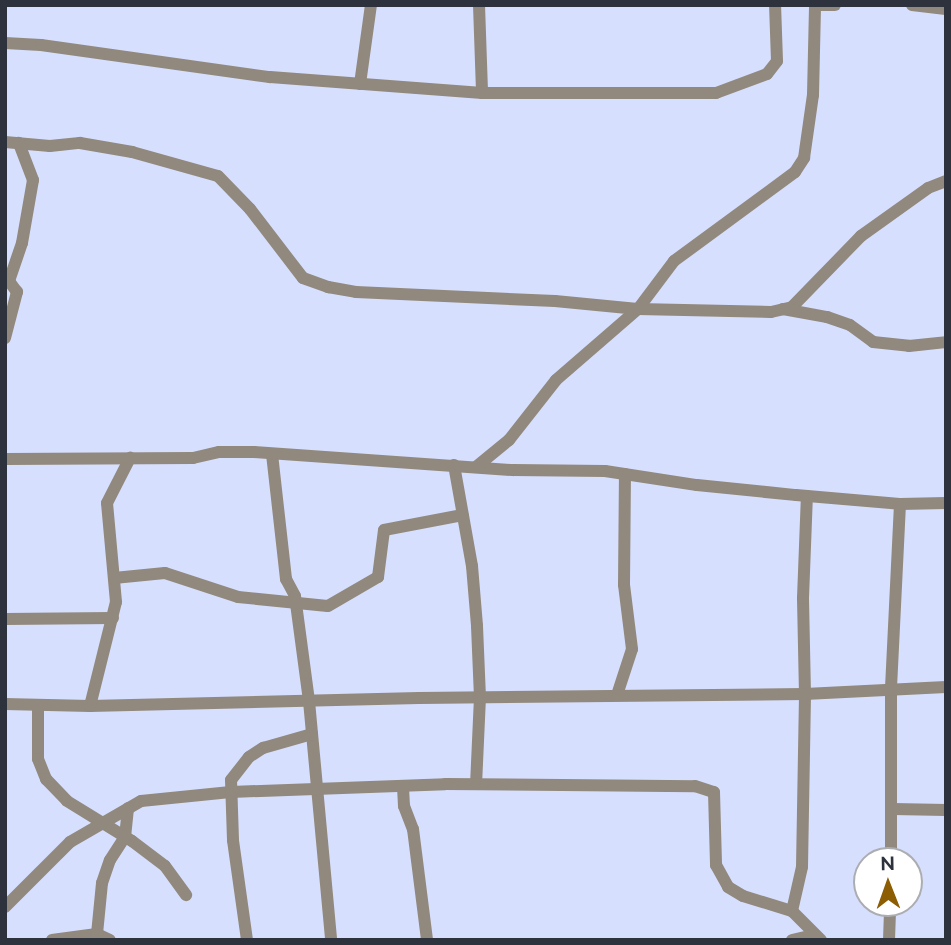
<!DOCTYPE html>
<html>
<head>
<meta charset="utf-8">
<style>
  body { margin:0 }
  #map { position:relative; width:951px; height:945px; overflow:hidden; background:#d7dffe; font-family:Raleway,sans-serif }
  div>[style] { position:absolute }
  .minor>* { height:12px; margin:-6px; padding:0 6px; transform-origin:6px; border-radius:6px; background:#91897d }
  span { translate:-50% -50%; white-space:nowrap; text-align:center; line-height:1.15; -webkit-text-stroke:7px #fff; paint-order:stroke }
  .frame { position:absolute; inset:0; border:7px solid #2e323d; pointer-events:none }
  .north { position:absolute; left:853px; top:847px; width:70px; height:70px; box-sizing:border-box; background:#fff; border:2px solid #abadb1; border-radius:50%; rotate:359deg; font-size:19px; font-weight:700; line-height:28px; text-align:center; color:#2e323d }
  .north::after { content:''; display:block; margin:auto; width:24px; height:32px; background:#8c5d03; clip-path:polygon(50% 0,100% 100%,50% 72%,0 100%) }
</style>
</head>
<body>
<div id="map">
  <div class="minor">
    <div style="left:479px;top:5px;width:88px;rotate:88deg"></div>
    <div style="left:820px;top:5px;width:15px"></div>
    <div style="left:912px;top:5px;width:34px;rotate:7deg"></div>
    <div style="left:5px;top:43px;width:36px;rotate:3deg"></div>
    <div style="left:41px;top:45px;width:231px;rotate:8deg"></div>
    <div style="left:270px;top:77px;width:213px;rotate:4.3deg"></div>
    <div style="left:482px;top:93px;width:234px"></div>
    <div style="left:716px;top:93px;width:54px;rotate:-20.4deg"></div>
    <div style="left:767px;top:74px;width:16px;rotate:-52deg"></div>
    <div style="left:777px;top:61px;width:56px;rotate:-92deg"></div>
    <div style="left:360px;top:84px;width:80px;rotate:-82.1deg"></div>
    <div style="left:5px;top:142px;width:45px;rotate:5.1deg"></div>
    <div style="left:50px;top:146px;width:30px;rotate:-6deg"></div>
    <div style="left:80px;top:143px;width:53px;rotate:9.8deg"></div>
    <div style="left:132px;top:152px;width:89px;rotate:15.6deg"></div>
    <div style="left:218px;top:176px;width:46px;rotate:45.9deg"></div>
    <div style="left:250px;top:209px;width:87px;rotate:52.5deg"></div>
    <div style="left:303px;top:278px;width:27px;rotate:20deg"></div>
    <div style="left:328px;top:287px;width:28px;rotate:10deg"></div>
    <div style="left:356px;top:292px;width:199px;rotate:2.6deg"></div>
    <div style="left:555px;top:301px;width:83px;rotate:5.5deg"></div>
    <div style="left:638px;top:309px;width:133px;rotate:1.3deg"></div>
    <div style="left:771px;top:312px;width:22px;rotate:-13deg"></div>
    <div style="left:792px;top:307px;width:99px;rotate:-45.8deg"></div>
    <div style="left:861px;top:236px;width:82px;rotate:-35.6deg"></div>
    <div style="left:928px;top:188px;width:19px;rotate:-21deg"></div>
    <div style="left:783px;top:309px;width:45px;rotate:10.3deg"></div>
    <div style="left:827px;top:317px;width:24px;rotate:19deg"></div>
    <div style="left:850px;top:325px;width:29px;rotate:36deg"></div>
    <div style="left:873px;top:342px;width:36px;rotate:6deg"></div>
    <div style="left:909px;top:346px;width:37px;rotate:-6deg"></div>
    <div style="left:5px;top:338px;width:48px;rotate:-75.4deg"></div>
    <div style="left:17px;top:292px;width:14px;rotate:-126deg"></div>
    <div style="left:9px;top:281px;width:40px;rotate:-71.1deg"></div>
    <div style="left:22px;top:243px;width:64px;rotate:-80.1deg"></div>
    <div style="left:33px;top:180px;width:40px;rotate:-111deg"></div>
    <div style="left:272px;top:454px;width:126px;rotate:83.6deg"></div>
    <div style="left:286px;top:579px;width:19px;rotate:62deg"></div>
    <div style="left:295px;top:596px;width:106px;rotate:82.4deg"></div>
    <div style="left:309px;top:701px;width:240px;rotate:84.7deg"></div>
    <div style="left:5px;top:459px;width:188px;rotate:-0.3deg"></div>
    <div style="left:193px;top:458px;width:27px;rotate:-13deg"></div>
    <div style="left:219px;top:452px;width:35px"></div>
    <div style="left:254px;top:452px;width:260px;rotate:4deg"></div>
    <div style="left:513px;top:470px;width:92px;rotate:0.6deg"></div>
    <div style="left:605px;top:471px;width:93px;rotate:8.7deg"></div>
    <div style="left:697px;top:485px;width:100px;rotate:5.8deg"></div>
    <div style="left:796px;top:495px;width:104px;rotate:4.9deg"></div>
    <div style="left:900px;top:504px;width:46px;rotate:-1.2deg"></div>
    <div style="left:454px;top:465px;width:103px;rotate:79.9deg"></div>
    <div style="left:472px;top:566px;width:60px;rotate:85.2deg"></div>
    <div style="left:477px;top:626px;width:71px;rotate:87.6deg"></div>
    <div style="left:480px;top:697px;width:87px;rotate:92.6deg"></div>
    <div style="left:476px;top:467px;width:43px;rotate:-39.3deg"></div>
    <div style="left:509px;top:440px;width:76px;rotate:-51.9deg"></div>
    <div style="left:556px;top:380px;width:108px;rotate:-40.9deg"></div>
    <div style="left:638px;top:309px;width:60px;rotate:-53.1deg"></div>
    <div style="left:674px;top:261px;width:150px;rotate:-36.3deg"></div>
    <div style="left:795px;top:172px;width:17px;rotate:-57deg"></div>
    <div style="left:804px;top:158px;width:64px;rotate:-81.9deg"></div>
    <div style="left:813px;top:95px;width:90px;rotate:-88.7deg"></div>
    <div style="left:114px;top:578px;width:51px;rotate:-5.6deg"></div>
    <div style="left:165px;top:573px;width:77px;rotate:18.2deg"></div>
    <div style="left:238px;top:597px;width:90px;rotate:5.7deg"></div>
    <div style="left:328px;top:606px;width:58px;rotate:-30.1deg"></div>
    <div style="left:378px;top:577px;width:47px;rotate:-82.7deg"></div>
    <div style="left:384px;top:530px;width:80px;rotate:-10.8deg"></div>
    <div style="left:5px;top:619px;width:108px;rotate:-0.5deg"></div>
    <div style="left:617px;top:695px;width:48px;rotate:-71.9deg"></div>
    <div style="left:632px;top:649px;width:64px;rotate:-97.1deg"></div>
    <div style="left:624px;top:585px;width:111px;rotate:-89.5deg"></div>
    <div style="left:5px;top:704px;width:85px;rotate:1.3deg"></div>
    <div style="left:90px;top:706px;width:329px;rotate:-1.4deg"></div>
    <div style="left:419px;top:698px;width:386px;rotate:-0.6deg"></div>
    <div style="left:805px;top:694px;width:96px;rotate:-91.2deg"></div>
    <div style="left:803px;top:598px;width:102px;rotate:-87.8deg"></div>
    <div style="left:38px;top:706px;width:53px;rotate:90deg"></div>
    <div style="left:38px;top:759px;width:22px;rotate:68deg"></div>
    <div style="left:46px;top:779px;width:30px;rotate:46deg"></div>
    <div style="left:67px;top:801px;width:76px;rotate:31.6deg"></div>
    <div style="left:132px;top:841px;width:41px;rotate:37.1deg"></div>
    <div style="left:165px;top:866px;width:36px;rotate:54deg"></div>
    <div style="left:90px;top:706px;width:107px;rotate:-76deg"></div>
    <div style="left:116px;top:602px;width:99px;rotate:-95.2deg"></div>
    <div style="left:107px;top:503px;width:51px;rotate:-62.9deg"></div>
    <div style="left:403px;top:787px;width:19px;rotate:87deg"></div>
    <div style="left:404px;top:806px;width:25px;rotate:69deg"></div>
    <div style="left:413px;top:829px;width:112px;rotate:82.8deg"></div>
    <div style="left:893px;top:809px;width:53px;rotate:1.1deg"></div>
    <div style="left:891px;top:861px;width:173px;rotate:-90deg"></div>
    <div style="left:891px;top:688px;width:184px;rotate:-87.2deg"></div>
    <div style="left:5px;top:907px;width:92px;rotate:-45deg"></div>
    <div style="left:70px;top:842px;width:82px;rotate:-30deg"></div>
    <div style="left:141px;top:801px;width:90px;rotate:-5.7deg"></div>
    <div style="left:231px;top:792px;width:214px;rotate:-2.1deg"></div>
    <div style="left:445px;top:784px;width:250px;rotate:0.5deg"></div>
    <div style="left:695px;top:786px;width:20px;rotate:18deg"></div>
    <div style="left:714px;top:792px;width:73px;rotate:88.4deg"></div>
    <div style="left:716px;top:865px;width:25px;rotate:61deg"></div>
    <div style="left:728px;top:887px;width:17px;rotate:31deg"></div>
    <div style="left:743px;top:896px;width:51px;rotate:17deg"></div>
    <div style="left:792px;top:911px;width:41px;rotate:45deg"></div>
    <div style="left:792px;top:911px;width:45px;rotate:-77.2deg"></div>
    <div style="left:802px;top:867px;width:173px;rotate:-89deg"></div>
    <div style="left:805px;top:694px;width:141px;rotate:-2.8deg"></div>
    <div style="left:97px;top:934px;width:14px;rotate:25deg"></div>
    <div style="left:52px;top:940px;width:45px;rotate:-7.6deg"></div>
    <div style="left:97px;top:934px;width:51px;rotate:-84.4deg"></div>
    <div style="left:102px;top:883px;width:24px;rotate:-71deg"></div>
    <div style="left:110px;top:860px;width:27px;rotate:-57deg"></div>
    <div style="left:125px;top:837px;width:29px;rotate:-84deg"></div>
    <div style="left:247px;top:940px;width:101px;rotate:-98deg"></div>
    <div style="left:233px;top:840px;width:60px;rotate:-91.9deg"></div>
    <div style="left:231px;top:780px;width:29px;rotate:-52deg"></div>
    <div style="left:249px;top:757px;width:17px;rotate:-33deg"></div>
    <div style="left:263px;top:748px;width:51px;rotate:-15.9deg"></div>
    <div style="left:792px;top:940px;width:23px;rotate:-13deg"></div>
    <div style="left:889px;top:940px;width:37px;rotate:-88deg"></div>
  </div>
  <div class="frame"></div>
  <div class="north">N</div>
</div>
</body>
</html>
